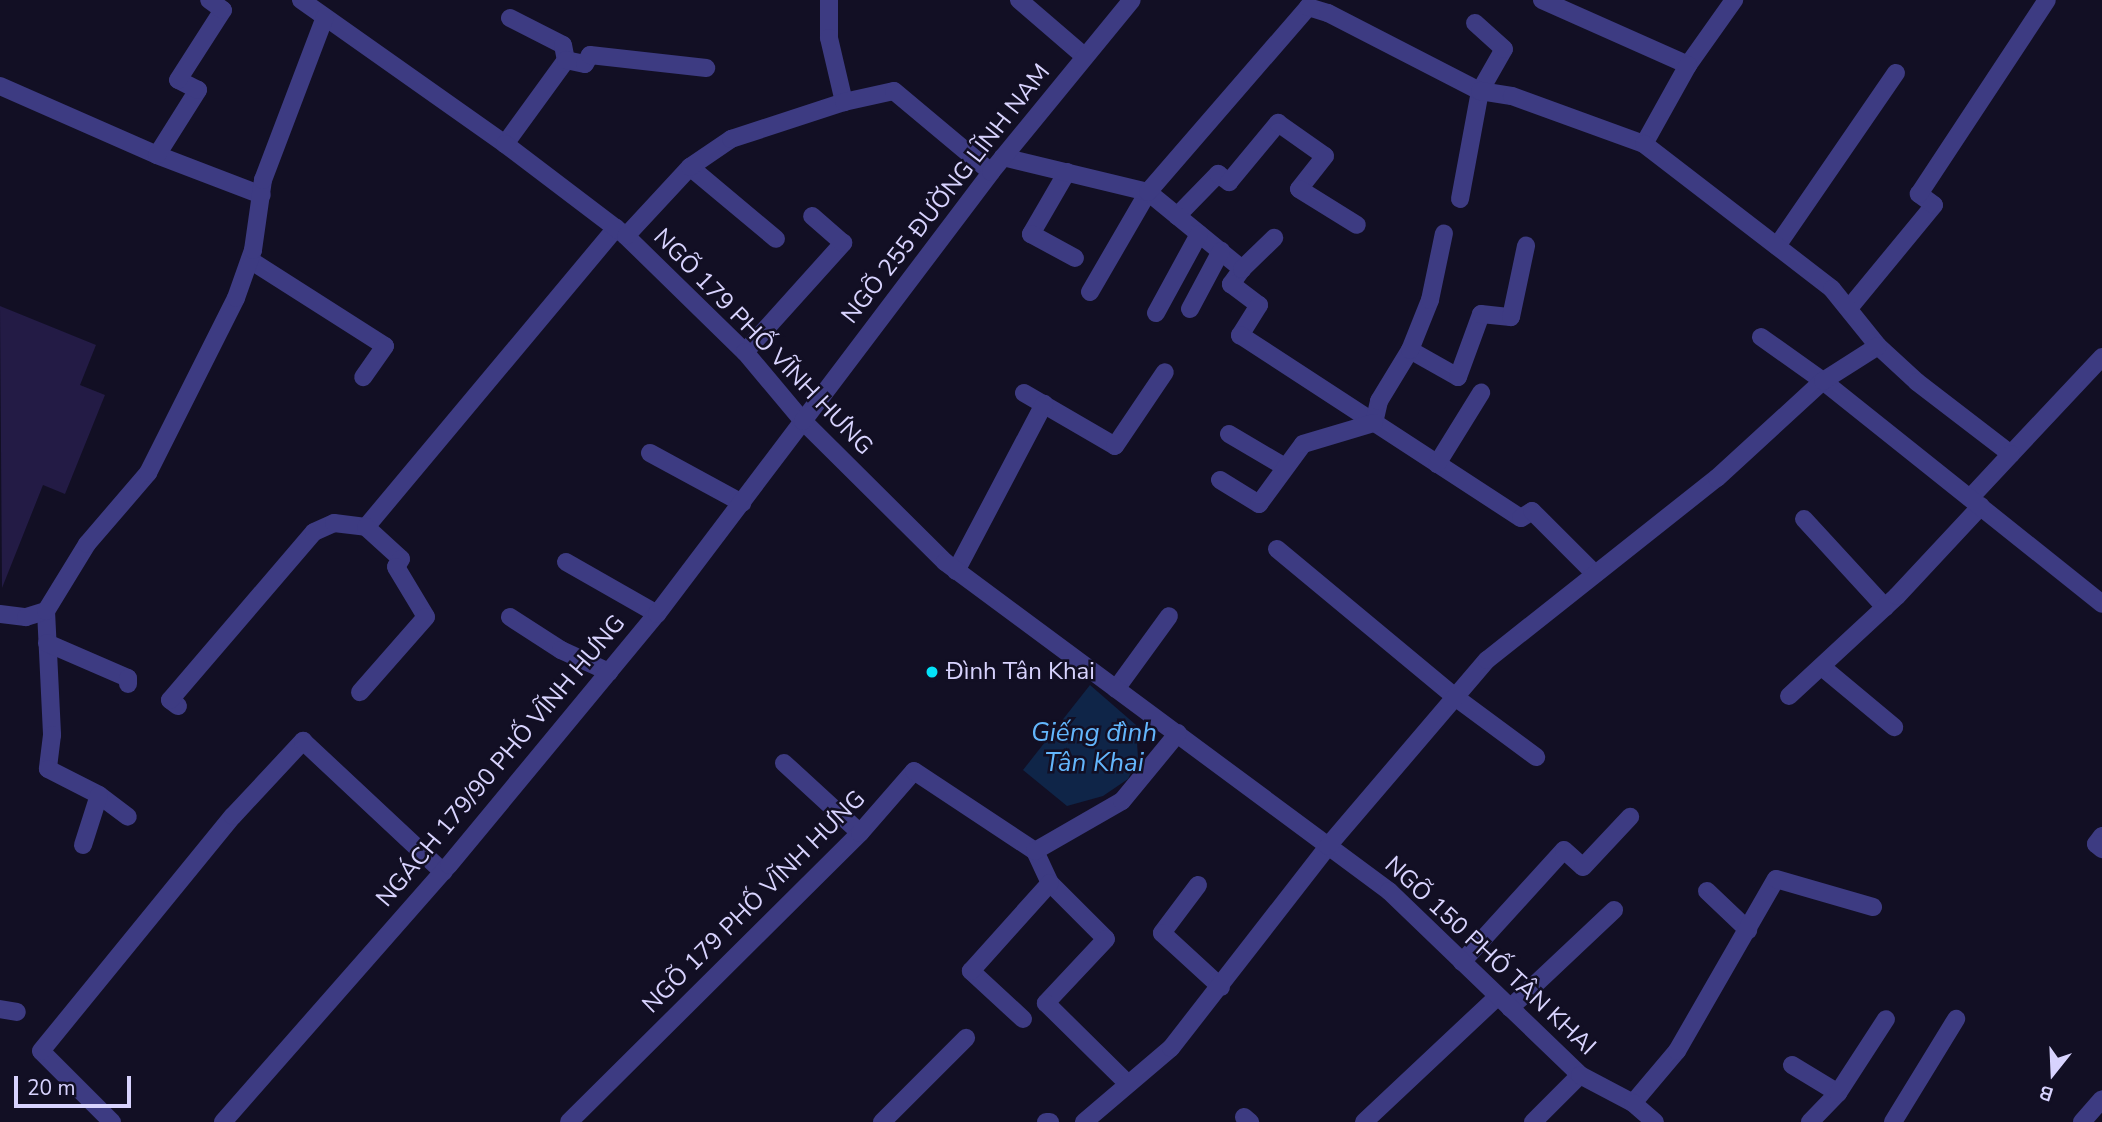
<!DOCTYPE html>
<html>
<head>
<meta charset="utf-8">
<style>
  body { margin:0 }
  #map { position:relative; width:2102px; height:1122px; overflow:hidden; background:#120f24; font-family:"Nunito Sans",sans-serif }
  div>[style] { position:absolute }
  .water>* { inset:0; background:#0f2548 }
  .building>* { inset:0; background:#231b45 }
  .service>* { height:18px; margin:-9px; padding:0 9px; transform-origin:9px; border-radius:9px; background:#3d3b82 }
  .minor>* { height:18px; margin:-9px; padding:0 9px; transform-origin:9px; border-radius:9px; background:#3d3b82 }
  .dots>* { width:19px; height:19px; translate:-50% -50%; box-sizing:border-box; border:4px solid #120f24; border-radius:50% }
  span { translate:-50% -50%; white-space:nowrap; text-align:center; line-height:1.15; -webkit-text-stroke:5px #120f24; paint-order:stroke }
  .street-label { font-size:24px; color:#d8d3fe }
  .poi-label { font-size:24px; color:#d8d3fe }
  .left { translate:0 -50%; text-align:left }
  .water-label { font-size:26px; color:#63b6fc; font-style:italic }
  .north { position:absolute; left:2018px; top:1038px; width:70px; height:70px; -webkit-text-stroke:5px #120f24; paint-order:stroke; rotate:198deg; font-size:19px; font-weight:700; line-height:28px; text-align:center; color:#d8d3fe }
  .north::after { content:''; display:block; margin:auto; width:24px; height:32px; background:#d8d3fe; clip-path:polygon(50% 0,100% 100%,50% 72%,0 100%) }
  .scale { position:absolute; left:14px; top:1076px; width:117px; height:32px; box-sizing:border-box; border:4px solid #d8d3fe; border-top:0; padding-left:9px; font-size:21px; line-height:24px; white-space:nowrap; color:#d8d3fe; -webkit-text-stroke:5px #120f24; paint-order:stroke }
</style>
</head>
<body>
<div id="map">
  <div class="water">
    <div style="clip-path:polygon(1090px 685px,1136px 725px,1138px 758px,1128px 779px,1103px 796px,1067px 806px,1023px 770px)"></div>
  </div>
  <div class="building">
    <div style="clip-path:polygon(0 306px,96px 345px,80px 385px,105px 395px,65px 494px,43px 485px,2px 588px)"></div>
  </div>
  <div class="service">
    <div style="left:829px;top:0;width:38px;rotate:90deg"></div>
    <div style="left:829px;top:38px;width:66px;rotate:76.8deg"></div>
    <div style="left:1019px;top:0;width:86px;rotate:40.7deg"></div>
    <div style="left:510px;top:18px;width:59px;rotate:27deg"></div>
    <div style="left:563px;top:45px;width:15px;rotate:79deg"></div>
    <div style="left:1688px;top:65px;width:80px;rotate:-54.7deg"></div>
    <div style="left:0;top:86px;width:171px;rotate:23.7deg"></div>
    <div style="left:157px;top:155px;width:112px;rotate:20.9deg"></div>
    <div style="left:505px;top:144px;width:104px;rotate:-54deg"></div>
    <div style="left:566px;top:60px;width:19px;rotate:12deg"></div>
    <div style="left:585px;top:64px;width:10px;rotate:-61deg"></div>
    <div style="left:590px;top:55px;width:117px;rotate:6.4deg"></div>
    <div style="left:157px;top:155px;width:77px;rotate:-57.8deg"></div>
    <div style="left:198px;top:90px;width:22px;rotate:-153deg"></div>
    <div style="left:178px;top:80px;width:83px;rotate:-57.3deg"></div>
    <div style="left:223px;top:10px;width:17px;rotate:-144deg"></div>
    <div style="left:690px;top:167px;width:112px;rotate:39.9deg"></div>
    <div style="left:1067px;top:172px;width:72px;rotate:120.1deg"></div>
    <div style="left:1031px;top:234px;width:50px;rotate:28.6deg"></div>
    <div style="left:1460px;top:199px;width:110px;rotate:-79.5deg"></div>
    <div style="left:1480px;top:91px;width:48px;rotate:-60.3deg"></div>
    <div style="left:1504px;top:49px;width:39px;rotate:-138deg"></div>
    <div style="left:1177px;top:216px;width:59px;rotate:-45.7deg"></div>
    <div style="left:1218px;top:174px;width:14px;rotate:36deg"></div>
    <div style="left:1229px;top:182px;width:77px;rotate:-50.3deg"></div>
    <div style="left:1278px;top:123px;width:57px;rotate:35.1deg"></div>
    <div style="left:1325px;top:156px;width:42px;rotate:128.2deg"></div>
    <div style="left:1299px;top:189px;width:68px;rotate:31.8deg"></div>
    <div style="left:1777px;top:246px;width:210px;rotate:-55.5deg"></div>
    <div style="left:250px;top:260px;width:160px;rotate:32.5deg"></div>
    <div style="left:385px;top:346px;width:38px;rotate:125deg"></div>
    <div style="left:1242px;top:269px;width:19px;rotate:126deg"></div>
    <div style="left:1231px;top:284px;width:35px;rotate:37deg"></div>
    <div style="left:1259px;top:305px;width:36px;rotate:122deg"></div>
    <div style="left:1240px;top:335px;width:335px;rotate:33.1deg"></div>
    <div style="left:1521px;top:518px;width:13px;rotate:-32deg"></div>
    <div style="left:1532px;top:511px;width:89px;rotate:45deg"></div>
    <div style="left:1090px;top:292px;width:116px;rotate:-59.9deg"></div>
    <div style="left:1148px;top:192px;width:122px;rotate:39.3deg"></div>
    <div style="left:1242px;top:269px;width:45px;rotate:-44.1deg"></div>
    <div style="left:1850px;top:307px;width:132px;rotate:-50.5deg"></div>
    <div style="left:1934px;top:205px;width:19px;rotate:-144deg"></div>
    <div style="left:1919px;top:194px;width:232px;rotate:-56.6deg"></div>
    <div style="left:1190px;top:309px;width:66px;rotate:-61.9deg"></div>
    <div style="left:1156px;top:313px;width:90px;rotate:-61.4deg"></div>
    <div style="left:1410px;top:350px;width:55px;rotate:29.4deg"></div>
    <div style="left:1458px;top:377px;width:67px;rotate:-69.9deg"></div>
    <div style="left:1481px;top:314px;width:30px;rotate:6deg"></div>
    <div style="left:1511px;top:317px;width:73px;rotate:-78.1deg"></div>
    <div style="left:745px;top:352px;width:147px;rotate:-48deg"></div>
    <div style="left:843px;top:243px;width:41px;rotate:-138.9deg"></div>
    <div style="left:1024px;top:393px;width:105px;rotate:30.2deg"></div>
    <div style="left:1115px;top:446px;width:89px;rotate:-56deg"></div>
    <div style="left:1374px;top:423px;width:23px;rotate:-77deg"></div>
    <div style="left:1379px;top:401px;width:60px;rotate:-58.7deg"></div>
    <div style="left:1410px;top:350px;width:54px;rotate:-68.2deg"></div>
    <div style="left:1430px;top:300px;width:68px;rotate:-78.2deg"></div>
    <div style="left:1229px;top:434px;width:65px;rotate:30.5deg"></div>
    <div style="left:650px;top:453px;width:105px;rotate:28.5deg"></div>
    <div style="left:2011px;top:454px;width:133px;rotate:-46.8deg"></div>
    <div style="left:1437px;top:464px;width:84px;rotate:-58.2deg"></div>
    <div style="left:1220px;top:480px;width:46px;rotate:31.6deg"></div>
    <div style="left:1259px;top:504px;width:74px;rotate:-53.7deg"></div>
    <div style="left:1303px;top:444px;width:74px;rotate:-16.5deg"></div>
    <div style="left:1804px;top:519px;width:120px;rotate:47.4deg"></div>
    <div style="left:366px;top:527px;width:390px;rotate:-50.1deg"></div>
    <div style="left:1277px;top:549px;width:231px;rotate:39.7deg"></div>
    <div style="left:1455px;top:697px;width:101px;rotate:36.5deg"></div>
    <div style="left:566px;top:562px;width:105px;rotate:29.7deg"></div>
    <div style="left:956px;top:571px;width:189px;rotate:-62.2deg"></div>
    <div style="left:46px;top:611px;width:124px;rotate:87.2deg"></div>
    <div style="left:52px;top:735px;width:34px;rotate:97deg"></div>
    <div style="left:48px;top:769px;width:57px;rotate:27deg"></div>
    <div style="left:99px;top:795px;width:36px;rotate:37deg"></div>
    <div style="left:510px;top:617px;width:61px;rotate:32.9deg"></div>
    <div style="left:561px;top:650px;width:53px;rotate:24.6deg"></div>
    <div style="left:47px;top:643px;width:88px;rotate:23.4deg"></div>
    <div style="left:128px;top:678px;width:6px;rotate:90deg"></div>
    <div style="left:1822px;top:667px;width:94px;rotate:39.8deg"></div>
    <div style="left:1116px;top:689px;width:90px;rotate:-54deg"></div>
    <div style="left:1789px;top:696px;width:147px;rotate:-42.8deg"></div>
    <div style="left:1897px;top:596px;width:123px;rotate:-47deg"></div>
    <div style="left:178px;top:706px;width:10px;rotate:-143deg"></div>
    <div style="left:170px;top:700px;width:221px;rotate:-49.4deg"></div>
    <div style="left:314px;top:532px;width:22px;rotate:-24deg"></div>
    <div style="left:334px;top:523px;width:32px;rotate:7deg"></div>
    <div style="left:366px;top:527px;width:47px;rotate:42.4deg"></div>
    <div style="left:401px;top:559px;width:9px;rotate:122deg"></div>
    <div style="left:396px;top:567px;width:58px;rotate:59deg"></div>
    <div style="left:426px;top:617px;width:100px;rotate:131.3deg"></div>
    <div style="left:784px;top:763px;width:103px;rotate:42.6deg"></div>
    <div style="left:2102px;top:836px;width:10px;rotate:127deg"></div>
    <div style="left:2096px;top:844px;width:8px;rotate:40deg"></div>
    <div style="left:83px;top:845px;width:52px;rotate:-72.3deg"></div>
    <div style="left:1035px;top:851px;width:35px;rotate:65deg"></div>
    <div style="left:1050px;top:883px;width:79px;rotate:45deg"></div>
    <div style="left:1106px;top:939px;width:88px;rotate:133.2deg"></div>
    <div style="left:1046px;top:1003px;width:112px;rotate:44.6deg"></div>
    <div style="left:1198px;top:885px;width:60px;rotate:126.9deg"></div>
    <div style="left:1162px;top:933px;width:80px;rotate:42.5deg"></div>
    <div style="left:1707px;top:891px;width:57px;rotate:43.6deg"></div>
    <div style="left:1462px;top:962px;width:151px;rotate:-47.7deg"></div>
    <div style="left:1564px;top:850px;width:25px;rotate:42deg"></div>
    <div style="left:1583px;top:867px;width:69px;rotate:-46.8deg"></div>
    <div style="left:1510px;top:1008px;width:143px;rotate:-43.3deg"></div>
    <div style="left:0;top:1009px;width:17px;rotate:10deg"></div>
    <div style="left:1023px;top:1019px;width:71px;rotate:-137.3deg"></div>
    <div style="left:971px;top:971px;width:118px;rotate:-48.1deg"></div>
    <div style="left:1792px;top:1065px;width:54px;rotate:31.3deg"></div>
    <div style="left:1633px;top:1103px;width:68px;rotate:-49.8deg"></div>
    <div style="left:1677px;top:1051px;width:198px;rotate:-60.1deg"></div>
    <div style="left:1776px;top:879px;width:101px;rotate:16.1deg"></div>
    <div style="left:1244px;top:1117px;width:8px;rotate:40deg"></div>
    <div style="left:112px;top:1122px;width:100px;rotate:-135deg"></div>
    <div style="left:41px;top:1051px;width:303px;rotate:-50.8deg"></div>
    <div style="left:233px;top:816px;width:103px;rotate:-47deg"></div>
    <div style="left:303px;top:741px;width:192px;rotate:43.1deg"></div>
    <div style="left:223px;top:1122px;width:342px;rotate:-48.7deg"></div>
    <div style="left:449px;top:865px;width:326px;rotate:-50.4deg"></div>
    <div style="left:657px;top:614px;width:242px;rotate:-52.9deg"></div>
    <div style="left:882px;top:1122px;width:119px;rotate:-45deg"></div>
    <div style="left:1046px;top:1122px;width:4px"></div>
    <div style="left:1084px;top:1122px;width:114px;rotate:-40.4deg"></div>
    <div style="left:1171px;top:1048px;width:256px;rotate:-52.1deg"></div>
    <div style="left:1364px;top:1122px;width:183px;rotate:-43.2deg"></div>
    <div style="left:1533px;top:1122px;width:66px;rotate:-45deg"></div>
    <div style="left:1810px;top:1122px;width:40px;rotate:-46deg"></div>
    <div style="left:1838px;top:1093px;width:88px;rotate:-57deg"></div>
    <div style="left:1893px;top:1122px;width:121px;rotate:-58.5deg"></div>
    <div style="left:2082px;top:1122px;width:30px;rotate:-49deg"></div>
  </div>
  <div class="minor">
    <div style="left:301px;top:0;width:250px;rotate:35.2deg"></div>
    <div style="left:505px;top:144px;width:152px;rotate:37.2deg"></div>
    <div style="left:626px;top:236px;width:166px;rotate:44.3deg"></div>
    <div style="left:745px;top:352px;width:90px;rotate:50deg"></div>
    <div style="left:803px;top:421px;width:200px;rotate:44.8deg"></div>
    <div style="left:945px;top:562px;width:553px;rotate:36.54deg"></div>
    <div style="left:1389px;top:891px;width:265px;rotate:43.9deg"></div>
    <div style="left:1580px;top:1075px;width:60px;rotate:27.8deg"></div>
    <div style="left:1633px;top:1103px;width:29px;rotate:41deg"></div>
    <div style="left:1542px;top:0;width:160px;rotate:24deg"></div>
    <div style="left:1688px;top:65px;width:90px;rotate:119.1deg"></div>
    <div style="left:1003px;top:157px;width:149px;rotate:13.6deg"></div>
    <div style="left:1148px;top:192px;width:245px;rotate:-49.1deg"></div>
    <div style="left:1308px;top:7px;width:21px;rotate:17deg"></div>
    <div style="left:1328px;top:13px;width:171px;rotate:27.2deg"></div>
    <div style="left:1480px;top:91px;width:32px;rotate:9deg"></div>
    <div style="left:1512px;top:96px;width:140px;rotate:20deg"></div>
    <div style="left:1644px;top:144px;width:237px;rotate:37.6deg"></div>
    <div style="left:1832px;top:289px;width:73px;rotate:51.1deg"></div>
    <div style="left:1878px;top:346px;width:53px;rotate:42.7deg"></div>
    <div style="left:1917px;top:382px;width:118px;rotate:37.5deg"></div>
    <div style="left:2011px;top:454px;width:60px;rotate:133deg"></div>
    <div style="left:626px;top:236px;width:94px;rotate:-47.2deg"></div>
    <div style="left:690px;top:167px;width:50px;rotate:-34.3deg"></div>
    <div style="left:731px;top:139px;width:119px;rotate:-18.1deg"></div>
    <div style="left:844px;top:102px;width:51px;rotate:-12.4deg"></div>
    <div style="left:894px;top:91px;width:126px;rotate:39.9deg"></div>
    <div style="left:1761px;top:337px;width:76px;rotate:35.4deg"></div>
    <div style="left:1823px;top:381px;width:357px;rotate:38.6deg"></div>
    <div style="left:803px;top:421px;width:312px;rotate:-52.9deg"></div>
    <div style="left:991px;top:172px;width:222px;rotate:-50.7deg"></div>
    <div style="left:0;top:614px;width:26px;rotate:7deg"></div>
    <div style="left:26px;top:617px;width:21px;rotate:-17deg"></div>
    <div style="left:46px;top:611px;width:79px;rotate:-58.5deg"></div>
    <div style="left:87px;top:544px;width:94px;rotate:-49.3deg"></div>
    <div style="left:148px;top:473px;width:196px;rotate:-63.3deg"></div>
    <div style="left:236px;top:298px;width:51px;rotate:-70.5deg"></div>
    <div style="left:253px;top:250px;width:71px;rotate:-81.9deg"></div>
    <div style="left:263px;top:180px;width:174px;rotate:-69.2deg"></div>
    <div style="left:1328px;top:846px;width:245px;rotate:-49.5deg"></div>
    <div style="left:1487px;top:660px;width:293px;rotate:-38.4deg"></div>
    <div style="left:1717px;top:478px;width:144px;rotate:-42.5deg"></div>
    <div style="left:1823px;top:381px;width:65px;rotate:-32.5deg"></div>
    <div style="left:569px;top:1122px;width:410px;rotate:-44.8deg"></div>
    <div style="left:860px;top:833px;width:82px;rotate:-48.9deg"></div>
    <div style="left:914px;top:771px;width:145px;rotate:33.5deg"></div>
    <div style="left:1035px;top:851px;width:100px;rotate:-29.9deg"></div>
    <div style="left:1122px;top:801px;width:88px;rotate:-50.5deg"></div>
  </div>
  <div class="dots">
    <div style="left:932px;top:672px;background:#04e2f9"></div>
  </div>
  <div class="street-label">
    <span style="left:946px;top:194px;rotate:-52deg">NGÕ 255 ĐƯỜNG LĨNH NAM</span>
    <span style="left:763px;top:342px;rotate:46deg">NGÕ 179 PHỐ VĨNH HƯNG</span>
    <span style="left:501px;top:761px;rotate:-50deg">NGÁCH 179/90 PHỐ VĨNH HƯNG</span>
    <span style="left:754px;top:902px;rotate:-45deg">NGÕ 179 PHỐ VĨNH HƯNG</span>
    <span style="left:1490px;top:956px;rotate:43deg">NGÕ 150 PHỐ TÂN KHAI</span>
  </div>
  <div class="poi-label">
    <span class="left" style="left:946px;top:672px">Đình Tân Khai</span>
  </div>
  <div class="water-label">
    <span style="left:1094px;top:748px">Giếng đình<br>Tân Khai</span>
  </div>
  <div class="north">B</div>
  <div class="scale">20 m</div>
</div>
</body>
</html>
